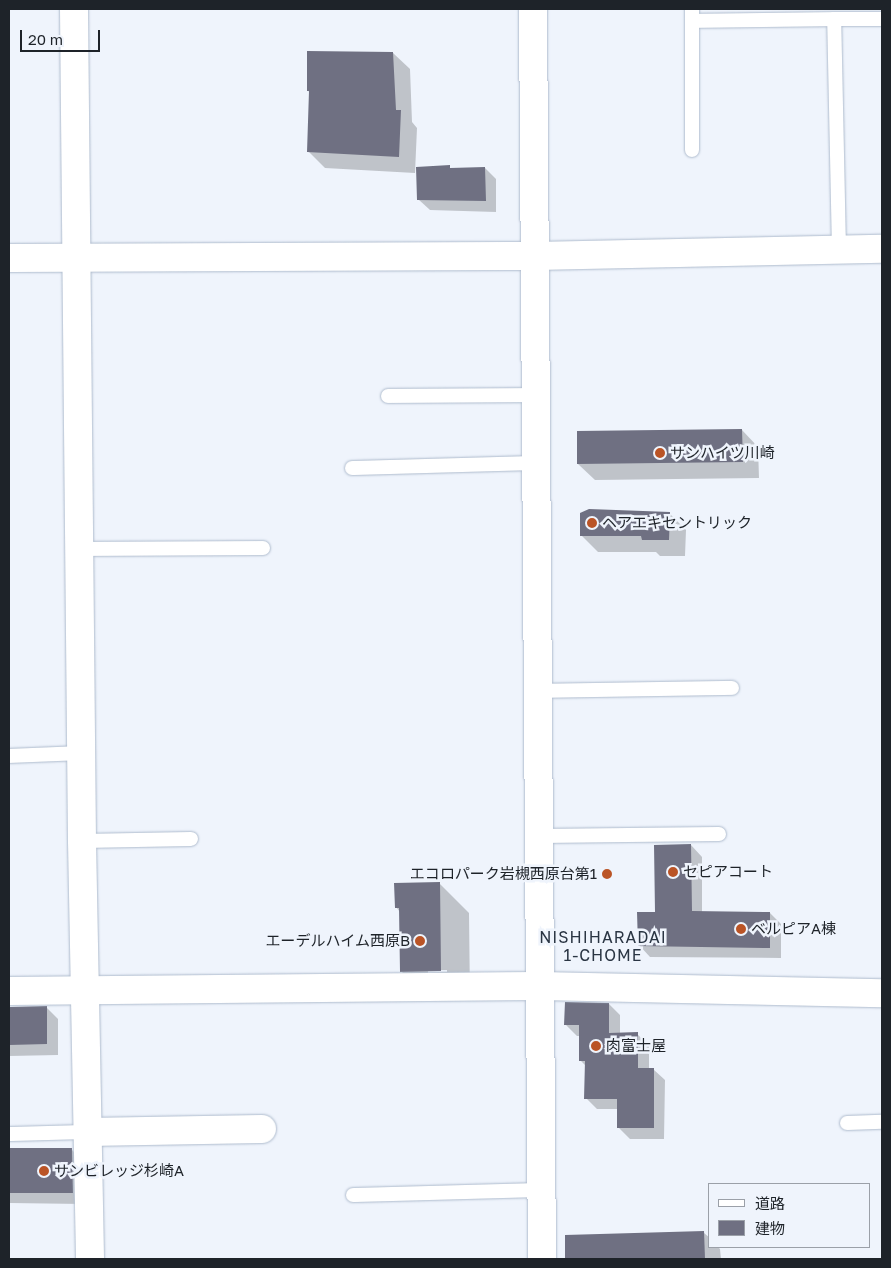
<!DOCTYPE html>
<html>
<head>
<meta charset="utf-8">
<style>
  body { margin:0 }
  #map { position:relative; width:891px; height:1268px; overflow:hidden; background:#eff4fc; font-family:"Golos Text","Noto Sans JP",sans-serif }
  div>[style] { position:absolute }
  .shadow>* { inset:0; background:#0003 }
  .building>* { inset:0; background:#6f7082 }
  .roads { filter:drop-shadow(0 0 1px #aebbcd) drop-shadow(0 0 1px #aebbcd) }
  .service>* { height:14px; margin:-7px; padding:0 7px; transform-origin:7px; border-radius:7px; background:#fff }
  .minor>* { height:28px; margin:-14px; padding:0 14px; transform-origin:14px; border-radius:14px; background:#fff }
  .tertiary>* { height:28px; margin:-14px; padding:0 14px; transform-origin:14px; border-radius:14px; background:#fff }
  .dots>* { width:14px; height:14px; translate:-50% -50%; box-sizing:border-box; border:2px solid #eff4fc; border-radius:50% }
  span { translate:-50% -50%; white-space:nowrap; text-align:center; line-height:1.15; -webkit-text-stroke:5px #eff4fc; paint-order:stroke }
  .poi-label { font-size:15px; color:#1e2329 }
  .left { translate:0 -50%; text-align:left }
  .right { translate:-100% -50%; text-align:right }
  .neighbourhood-label { font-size:16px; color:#2a3543; letter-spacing:1px }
  .frame { position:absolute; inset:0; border:10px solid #1e2329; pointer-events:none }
  .legend { position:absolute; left:708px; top:1183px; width:162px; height:65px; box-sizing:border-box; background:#eff4fc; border:1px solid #9ba0a8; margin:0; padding:6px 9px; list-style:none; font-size:15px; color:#1e2329 }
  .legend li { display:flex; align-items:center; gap:10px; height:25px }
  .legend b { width:25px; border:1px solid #9ba0a8 }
  .scale { position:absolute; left:20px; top:30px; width:80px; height:22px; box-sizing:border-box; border:2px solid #1e2329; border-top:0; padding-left:6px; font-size:15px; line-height:18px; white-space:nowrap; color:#1e2329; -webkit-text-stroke:4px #eff4fc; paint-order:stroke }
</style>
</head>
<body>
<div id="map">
  <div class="shadow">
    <div style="clip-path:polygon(393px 53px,410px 69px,412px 122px,417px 128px,415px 173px,325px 168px,308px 151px,310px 92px,308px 91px)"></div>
    <div style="clip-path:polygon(418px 168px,485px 168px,496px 179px,496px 212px,430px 210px,418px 199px)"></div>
    <div style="clip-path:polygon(742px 430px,758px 447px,759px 478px,595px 480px,578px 464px)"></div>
    <div style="clip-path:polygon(669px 513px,686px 530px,685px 556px,660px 556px,656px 552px,598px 552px,581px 535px)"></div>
    <div style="clip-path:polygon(691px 845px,702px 857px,702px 913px,770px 913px,781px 924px,781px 958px,650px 957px,639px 945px)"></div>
    <div style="clip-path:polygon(evenodd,440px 884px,469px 913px,470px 1000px,430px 1000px,401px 971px,400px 912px,396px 907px,440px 884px,428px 970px,447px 970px,447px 972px,428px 973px,428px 970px)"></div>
    <div style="clip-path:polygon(609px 1004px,620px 1015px,620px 1034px,637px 1034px,649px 1045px,649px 1069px,653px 1069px,665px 1080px,664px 1139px,630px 1139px,619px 1128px,619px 1109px,597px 1109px,586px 1098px,586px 1066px,581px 1061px,580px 1036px,577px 1036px,566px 1025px)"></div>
    <div style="clip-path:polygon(9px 1007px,47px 1008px,58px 1019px,58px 1055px,9px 1056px)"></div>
    <div style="clip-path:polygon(9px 1149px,72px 1150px,83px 1161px,83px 1204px,9px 1203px)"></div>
    <div style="clip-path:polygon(704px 1233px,710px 1238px,710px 1247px,718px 1247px,720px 1249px,721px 1259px,566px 1259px,566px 1236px)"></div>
  </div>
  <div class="building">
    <div style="clip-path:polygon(307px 51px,393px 52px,396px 110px,401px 110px,399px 157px,307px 152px,309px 91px,307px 91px)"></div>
    <div style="clip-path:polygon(450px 165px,450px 168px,485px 167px,486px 201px,417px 200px,416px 167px)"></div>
    <div style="clip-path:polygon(742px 429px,743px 462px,577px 464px,577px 431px)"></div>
    <div style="clip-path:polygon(589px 509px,670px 512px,669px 540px,642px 540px,641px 536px,580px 536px,580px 513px)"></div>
    <div style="clip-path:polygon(691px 844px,692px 911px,770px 912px,770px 948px,638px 946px,637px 912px,655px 912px,654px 845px)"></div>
    <div style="clip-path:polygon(440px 882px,441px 971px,400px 972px,399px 908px,395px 908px,394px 883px)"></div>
    <div style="clip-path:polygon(565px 1002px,609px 1003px,609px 1033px,638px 1032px,638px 1068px,654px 1068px,654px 1128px,617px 1128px,617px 1099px,584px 1099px,585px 1061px,579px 1061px,579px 1025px,564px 1025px)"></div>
    <div style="clip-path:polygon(47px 1006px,47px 1044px,9px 1045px,9px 1007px)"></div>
    <div style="clip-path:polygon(9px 1148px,72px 1148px,73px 1193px,9px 1193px)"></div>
    <div style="clip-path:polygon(704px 1231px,705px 1259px,565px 1259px,565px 1235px)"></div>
  </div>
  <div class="roads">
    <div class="service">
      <div style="left:692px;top:9px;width:141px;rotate:90deg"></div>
      <div style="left:692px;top:21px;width:142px;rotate:-0.8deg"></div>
      <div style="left:839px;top:250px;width:231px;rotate:-91.2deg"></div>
      <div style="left:834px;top:19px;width:48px"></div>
      <div style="left:388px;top:396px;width:148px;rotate:-0.4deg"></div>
      <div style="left:352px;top:468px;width:184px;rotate:-1.6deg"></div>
      <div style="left:79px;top:549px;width:184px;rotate:-0.3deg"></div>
      <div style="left:538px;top:691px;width:194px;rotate:-0.9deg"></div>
      <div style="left:9px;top:756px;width:72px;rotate:-2.4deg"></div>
      <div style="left:539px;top:836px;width:180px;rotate:-0.6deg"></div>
      <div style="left:82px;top:841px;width:109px;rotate:-1.1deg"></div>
      <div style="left:847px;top:1123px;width:35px;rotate:-2deg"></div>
      <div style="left:9px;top:1134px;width:78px;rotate:-1.5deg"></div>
      <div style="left:353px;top:1195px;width:189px;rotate:-1.5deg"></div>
    </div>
    <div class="minor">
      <div style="left:74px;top:9px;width:832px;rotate:89.45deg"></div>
      <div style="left:82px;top:841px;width:418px;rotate:88.9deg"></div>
      <div style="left:9px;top:258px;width:526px;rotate:-0.22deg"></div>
      <div style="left:535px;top:256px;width:347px;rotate:-1.2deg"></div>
      <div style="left:9px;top:991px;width:531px;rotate:-0.54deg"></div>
      <div style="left:540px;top:986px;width:342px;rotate:1.2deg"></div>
      <div style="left:87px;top:1132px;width:175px;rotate:-1deg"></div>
    </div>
    <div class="tertiary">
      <div style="left:533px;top:9px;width:1250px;rotate:89.59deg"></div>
    </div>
  </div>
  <div class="dots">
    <div style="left:660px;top:453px;background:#ba5426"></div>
    <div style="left:592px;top:523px;background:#ba5426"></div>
    <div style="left:673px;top:872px;background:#ba5426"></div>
    <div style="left:607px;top:874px;background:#ba5426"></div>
    <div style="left:741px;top:929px;background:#ba5426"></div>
    <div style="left:420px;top:941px;background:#ba5426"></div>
    <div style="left:596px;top:1046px;background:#ba5426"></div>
    <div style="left:44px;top:1171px;background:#ba5426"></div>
  </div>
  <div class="poi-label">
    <span class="left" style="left:670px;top:453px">サンハイツ川崎</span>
    <span class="left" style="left:602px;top:523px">ヘアエキセントリック</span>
    <span class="left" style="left:683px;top:872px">セピアコート</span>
    <span class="right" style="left:597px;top:874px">エコロパーク岩槻西原台第1</span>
    <span class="left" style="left:751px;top:929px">ベルピアA棟</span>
    <span class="right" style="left:410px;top:941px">エーデルハイム西原B</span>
    <span class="left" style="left:606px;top:1046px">肉富士屋</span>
    <span class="left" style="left:54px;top:1171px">サンビレッジ杉崎A</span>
  </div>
  <div class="neighbourhood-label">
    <span style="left:603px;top:946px">NISHIHARADAI<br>1-CHOME</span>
  </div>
  <div class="frame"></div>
  <ul class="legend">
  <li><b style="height:6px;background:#fff"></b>道路</li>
  <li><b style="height:14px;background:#6f7082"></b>建物</li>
  </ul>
  <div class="scale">20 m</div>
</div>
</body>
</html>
